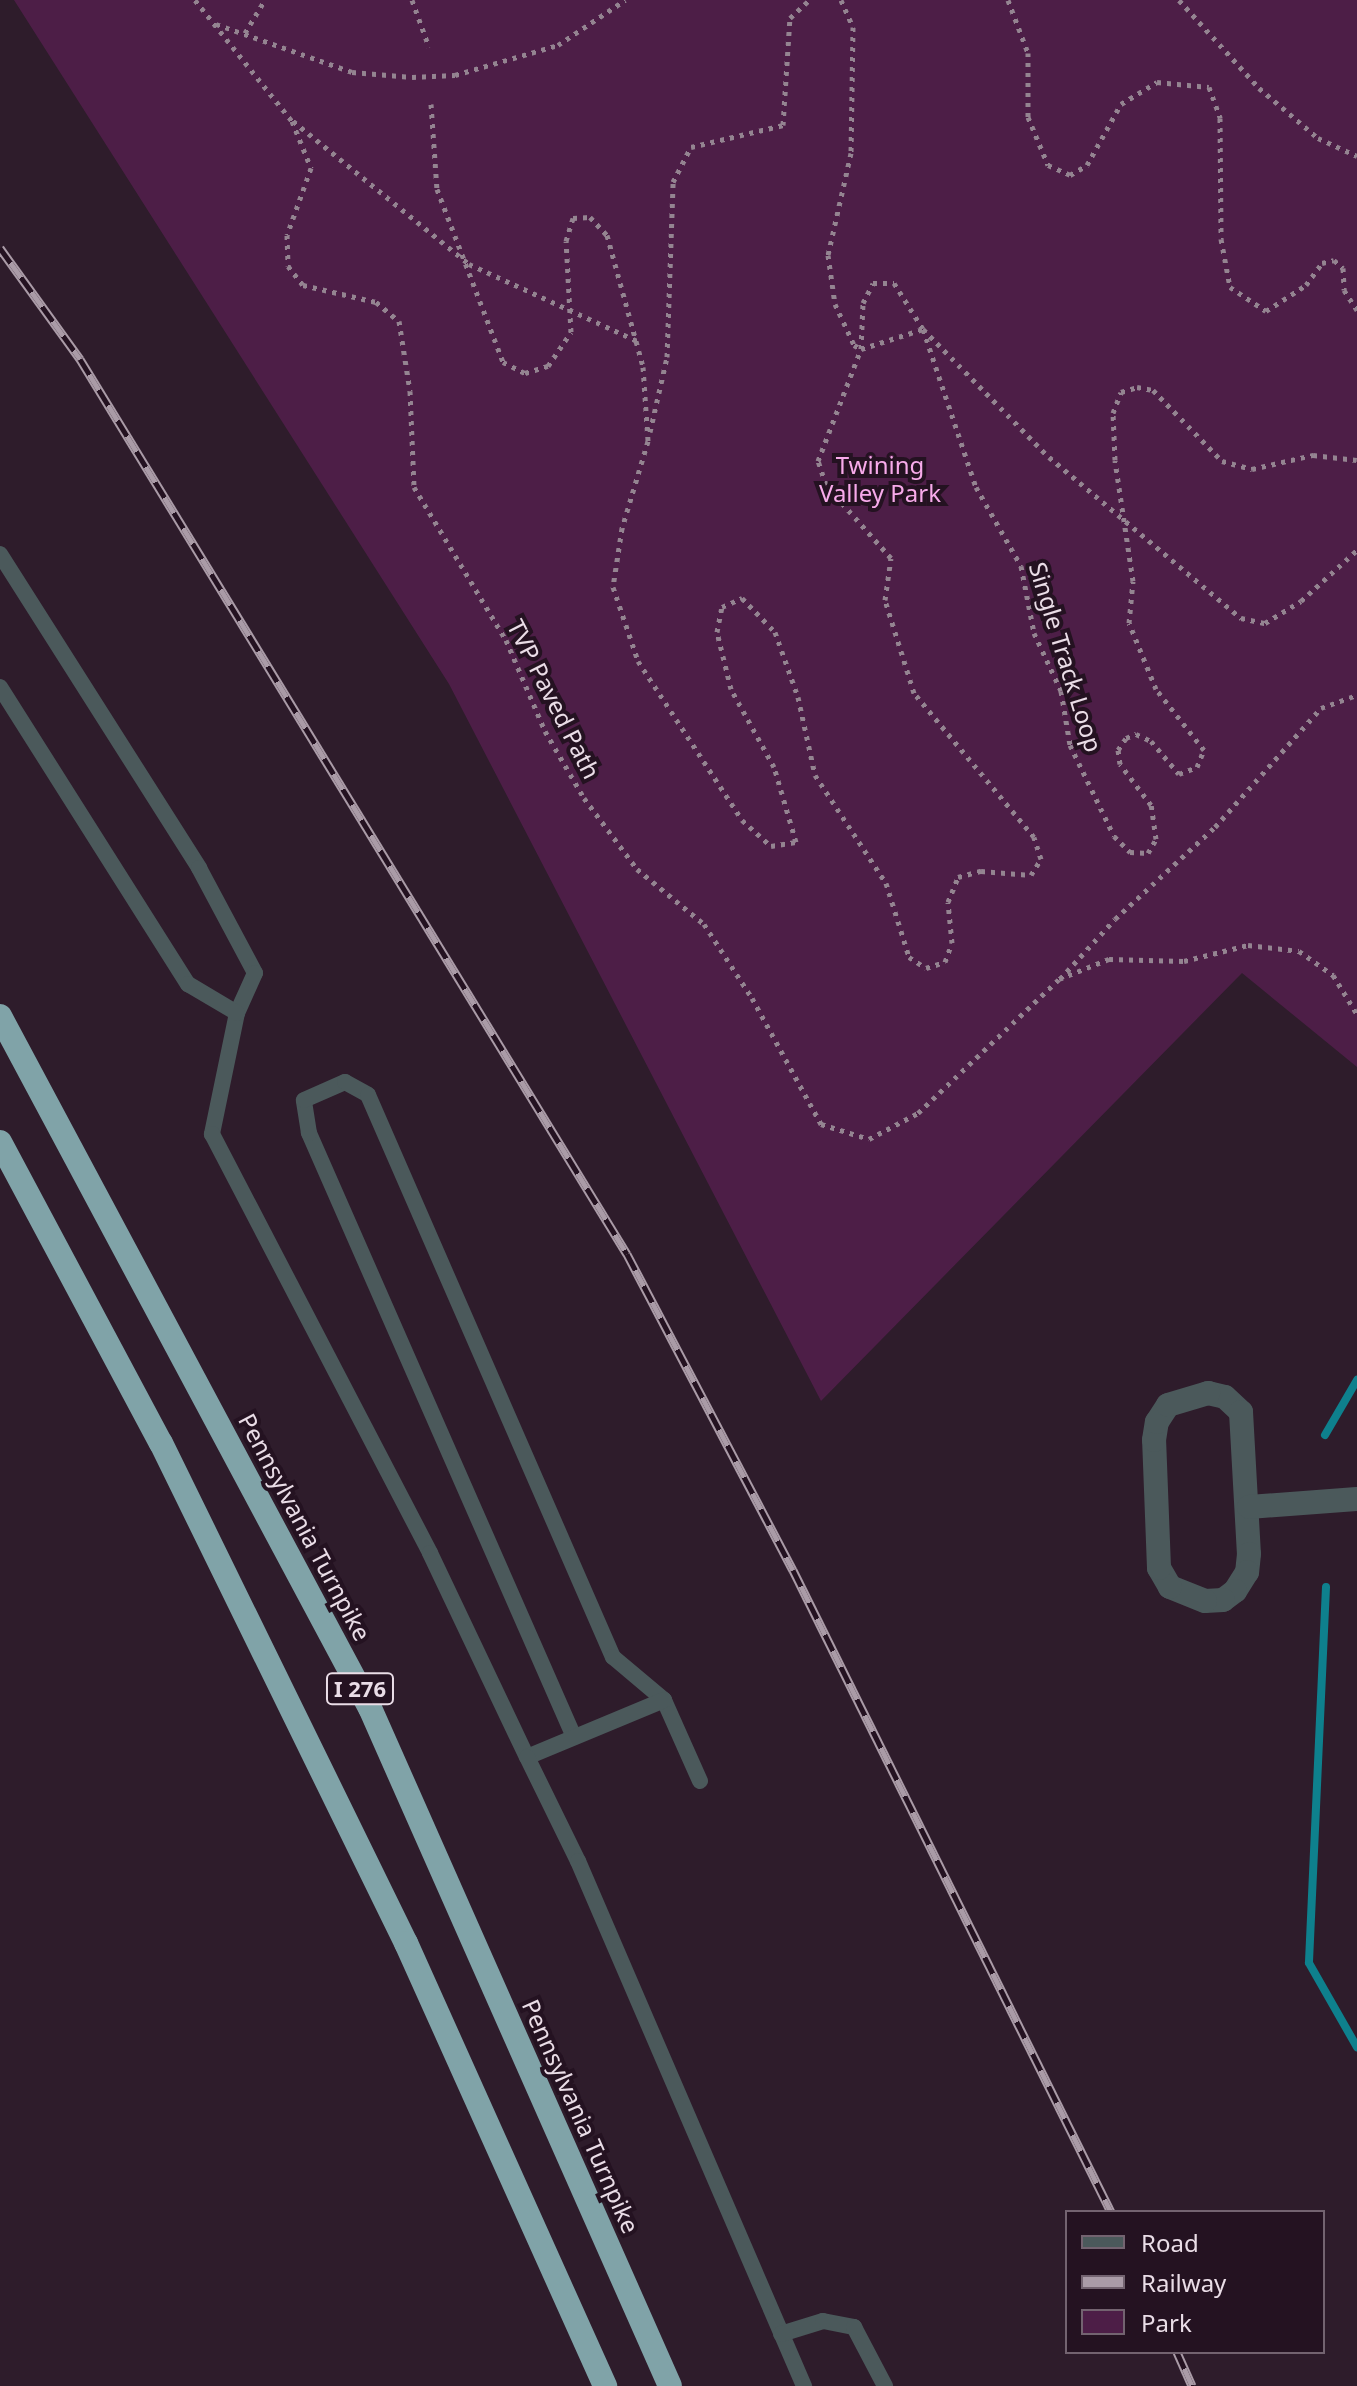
<!DOCTYPE html>
<html>
<head>
<meta charset="utf-8">
<style>
  body { margin:0 }
  #map { position:relative; width:1357px; height:2386px; overflow:hidden; background:#2e1c2b; font-family:"Noto Sans",sans-serif }
  div>[style] { position:absolute }
  .green>* { inset:0; background:#4d1e47 }
  .stream>* { height:8px; margin:-4px; padding:0 4px; transform-origin:4px; border-radius:4px; background:#0e808d }
  .path>* { height:5px; margin-top:-2.5px; transform-origin:0; background:repeating-linear-gradient(90deg,#948491 0 4px,transparent 0 10px) }
  .lane>* { height:16px; margin:-8px; padding:0 8px; transform-origin:8px; border-radius:8px; background:#4b595b }
  .street>* { height:24px; margin:-12px; padding:0 12px; transform-origin:12px; border-radius:12px; background:#4b595b }
  .highway>* { height:24px; margin:-12px; padding:0 12px; transform-origin:12px; border-radius:12px; background:#80a3a8 }
  .rail>* { height:9px; margin-top:-4.5px; transform-origin:0; background:repeating-linear-gradient(90deg,#241221 0 18px,#aa9ba7 0 36px); box-sizing:border-box; border-block:2px solid #aa9ba7 }
  span { translate:-50% -50%; white-space:nowrap; text-align:center; line-height:1.15; -webkit-text-stroke:8px #241221; paint-order:stroke }
  .shield-label span { padding:2px 6px; background:#241221; border:2px solid; border-radius:6px; -webkit-text-stroke-width:0 }
  .shield-label { font-size:22px; color:#eadde7; font-weight:700 }
  .park-label { font-size:24px; color:#f7aaea }
  .street-label { font-size:24px; color:#eadde7 }
  .legend { position:absolute; left:1065px; top:2210px; width:260px; height:144px; box-sizing:border-box; background:#241221; border:2px solid #736370; margin:0; padding:10px 14px; list-style:none; font-size:24px; color:#eadde7 }
  .legend li { display:flex; align-items:center; gap:16px; height:40px }
  .legend b { width:40px; border:2px solid #736370 }
</style>
</head>
<body>
<div id="map">
  <div class="green">
    <div style="clip-path:polygon(14px 0,1357px 0,1357px 1067px,1242px 973px,821px 1401px,449px 684px)"></div>
  </div>
  <div class="stream">
    <div style="left:1325px;top:1435px;width:64px;rotate:-59.8deg"></div>
    <div style="left:1326px;top:1587px;width:376px;rotate:92.6deg"></div>
    <div style="left:1309px;top:1963px;width:97px;rotate:60.3deg"></div>
  </div>
  <div class="path">
    <div style="left:195px;top:0;width:155px;rotate:51.3deg"></div>
    <div style="left:292px;top:121px;width:51px;rotate:68deg"></div>
    <div style="left:311px;top:168px;width:71px;rotate:109.7deg"></div>
    <div style="left:287px;top:235px;width:31px;rotate:88deg"></div>
    <div style="left:288px;top:266px;width:24px;rotate:52deg"></div>
    <div style="left:303px;top:285px;width:75px;rotate:13.1deg"></div>
    <div style="left:376px;top:302px;width:30px;rotate:40deg"></div>
    <div style="left:399px;top:321px;width:71px;rotate:81.1deg"></div>
    <div style="left:410px;top:391px;width:96px;rotate:87.6deg"></div>
    <div style="left:414px;top:487px;width:179px;rotate:59deg"></div>
    <div style="left:506px;top:640px;width:99px;rotate:66.8deg"></div>
    <div style="left:545px;top:731px;width:78px;rotate:59.8deg"></div>
    <div style="left:584px;top:798px;width:89px;rotate:53.3deg"></div>
    <div style="left:637px;top:869px;width:87px;rotate:39.4deg"></div>
    <div style="left:704px;top:924px;width:88px;rotate:57deg"></div>
    <div style="left:752px;top:998px;width:144px;rotate:61.3deg"></div>
    <div style="left:821px;top:1124px;width:50px;rotate:17.4deg"></div>
    <div style="left:869px;top:1139px;width:55px;rotate:-28deg"></div>
    <div style="left:918px;top:1113px;width:195px;rotate:-43.5deg"></div>
    <div style="left:1059px;top:979px;width:54px;rotate:-21.8deg"></div>
    <div style="left:1109px;top:959px;width:75px;rotate:1.5deg"></div>
    <div style="left:1184px;top:961px;width:66px;rotate:-14deg"></div>
    <div style="left:1248px;top:945px;width:51px;rotate:6.7deg"></div>
    <div style="left:1299px;top:951px;width:42px;rotate:35.2deg"></div>
    <div style="left:1333px;top:975px;width:46px;rotate:58.4deg"></div>
    <div style="left:412px;top:0;width:50px;rotate:70.1deg"></div>
    <div style="left:841px;top:0;width:30px;rotate:66deg"></div>
    <div style="left:853px;top:27px;width:126px;rotate:90.9deg"></div>
    <div style="left:851px;top:153px;width:105px;rotate:102.7deg"></div>
    <div style="left:828px;top:255px;width:49px;rotate:81.9deg"></div>
    <div style="left:835px;top:304px;width:45px;rotate:65.1deg"></div>
    <div style="left:854px;top:345px;width:8px;rotate:30deg"></div>
    <div style="left:861px;top:349px;width:65px;rotate:-17.9deg"></div>
    <div style="left:923px;top:329px;width:180px;rotate:45.5deg"></div>
    <div style="left:1049px;top:457px;width:251px;rotate:40deg"></div>
    <div style="left:1241px;top:618px;width:25px;rotate:12deg"></div>
    <div style="left:1265px;top:623px;width:42px;rotate:-31.4deg"></div>
    <div style="left:1301px;top:601px;width:76px;rotate:-42.3deg"></div>
    <div style="left:1008px;top:0;width:57px;rotate:69.3deg"></div>
    <div style="left:1028px;top:53px;width:64px;rotate:90deg"></div>
    <div style="left:1028px;top:117px;width:52px;rotate:67.4deg"></div>
    <div style="left:1048px;top:165px;width:24px;rotate:24deg"></div>
    <div style="left:1070px;top:175px;width:20px;rotate:-30deg"></div>
    <div style="left:1087px;top:165px;width:70px;rotate:-60.9deg"></div>
    <div style="left:1121px;top:104px;width:42px;rotate:-31.4deg"></div>
    <div style="left:1157px;top:82px;width:52px;rotate:5.5deg"></div>
    <div style="left:1209px;top:87px;width:33px;rotate:70deg"></div>
    <div style="left:1220px;top:118px;width:121px;rotate:89.5deg"></div>
    <div style="left:1221px;top:239px;width:49px;rotate:79.4deg"></div>
    <div style="left:1230px;top:287px;width:43px;rotate:33.7deg"></div>
    <div style="left:1266px;top:311px;width:48px;rotate:-33deg"></div>
    <div style="left:1306px;top:285px;width:27px;rotate:-54deg"></div>
    <div style="left:1322px;top:263px;width:12px;rotate:-14deg"></div>
    <div style="left:1334px;top:260px;width:12px;rotate:42deg"></div>
    <div style="left:1343px;top:268px;width:22px;rotate:87deg"></div>
    <div style="left:1344px;top:290px;width:24px;rotate:57deg"></div>
    <div style="left:1179px;top:0;width:119px;rotate:47.7deg"></div>
    <div style="left:1259px;top:88px;width:77px;rotate:40.3deg"></div>
    <div style="left:1318px;top:138px;width:43px;rotate:24.8deg"></div>
    <div style="left:216px;top:24px;width:144px;rotate:19.4deg"></div>
    <div style="left:352px;top:72px;width:60px;rotate:4.8deg"></div>
    <div style="left:412px;top:77px;width:43px;rotate:-2.7deg"></div>
    <div style="left:455px;top:75px;width:107px;rotate:-16.2deg"></div>
    <div style="left:558px;top:45px;width:81px;rotate:-33.9deg"></div>
    <div style="left:245px;top:33px;width:39px;rotate:-59deg"></div>
    <div style="left:431px;top:104px;width:85px;rotate:86deg"></div>
    <div style="left:437px;top:189px;width:185px;rotate:69.1deg"></div>
    <div style="left:503px;top:362px;width:25px;rotate:27deg"></div>
    <div style="left:525px;top:373px;width:24px;rotate:-17deg"></div>
    <div style="left:548px;top:366px;width:41px;rotate:-55.9deg"></div>
    <div style="left:571px;top:332px;width:91px;rotate:-93.1deg"></div>
    <div style="left:566px;top:241px;width:24px;rotate:-73deg"></div>
    <div style="left:573px;top:218px;width:17px;rotate:-3deg"></div>
    <div style="left:590px;top:217px;width:25px;rotate:47deg"></div>
    <div style="left:607px;top:235px;width:137px;rotate:74.7deg"></div>
    <div style="left:643px;top:367px;width:74px;rotate:86.1deg"></div>
    <div style="left:648px;top:441px;width:91px;rotate:106.6deg"></div>
    <div style="left:622px;top:528px;width:60px;rotate:98.7deg"></div>
    <div style="left:613px;top:587px;width:78px;rotate:71.3deg"></div>
    <div style="left:638px;top:661px;width:190px;rotate:56.8deg"></div>
    <div style="left:742px;top:820px;width:39px;rotate:42deg"></div>
    <div style="left:771px;top:846px;width:25px;rotate:-9deg"></div>
    <div style="left:796px;top:842px;width:78px;rotate:-106.3deg"></div>
    <div style="left:774px;top:767px;width:89px;rotate:-118.9deg"></div>
    <div style="left:731px;top:689px;width:59px;rotate:-103.8deg"></div>
    <div style="left:717px;top:632px;width:25px;rotate:-79deg"></div>
    <div style="left:722px;top:607px;width:22px;rotate:-24deg"></div>
    <div style="left:742px;top:598px;width:47px;rotate:45.9deg"></div>
    <div style="left:775px;top:632px;width:69px;rotate:70.5deg"></div>
    <div style="left:798px;top:697px;width:80px;rotate:77.7deg"></div>
    <div style="left:815px;top:775px;width:129px;rotate:56.7deg"></div>
    <div style="left:886px;top:883px;width:77px;rotate:72.7deg"></div>
    <div style="left:909px;top:957px;width:20px;rotate:33deg"></div>
    <div style="left:926px;top:968px;width:20px;rotate:-18deg"></div>
    <div style="left:945px;top:962px;width:20px;rotate:-70deg"></div>
    <div style="left:952px;top:943px;width:41px;rotate:-95.6deg"></div>
    <div style="left:948px;top:902px;width:27px;rotate:-68deg"></div>
    <div style="left:958px;top:877px;width:24px;rotate:-15deg"></div>
    <div style="left:981px;top:871px;width:50px;rotate:4.6deg"></div>
    <div style="left:1031px;top:875px;width:19px;rotate:-58deg"></div>
    <div style="left:1041px;top:859px;width:23px;rotate:-108deg"></div>
    <div style="left:1034px;top:837px;width:187px;rotate:-129.8deg"></div>
    <div style="left:914px;top:693px;width:97px;rotate:-107.3deg"></div>
    <div style="left:885px;top:600px;width:42px;rotate:-81.9deg"></div>
    <div style="left:891px;top:558px;width:98px;rotate:-131.7deg"></div>
    <div style="left:826px;top:485px;width:25px;rotate:-108deg"></div>
    <div style="left:818px;top:461px;width:120px;rotate:-69deg"></div>
    <div style="left:861px;top:349px;width:46px;rotate:-87.5deg"></div>
    <div style="left:863px;top:303px;width:22px;rotate:-63deg"></div>
    <div style="left:873px;top:283px;width:21px"></div>
    <div style="left:894px;top:283px;width:54px;rotate:57.8deg"></div>
    <div style="left:923px;top:329px;width:167px;rotate:71.5deg"></div>
    <div style="left:976px;top:487px;width:91px;rotate:60.3deg"></div>
    <div style="left:1021px;top:566px;width:68px;rotate:79deg"></div>
    <div style="left:1034px;top:633px;width:64px;rotate:65deg"></div>
    <div style="left:1061px;top:691px;width:55px;rotate:80.5deg"></div>
    <div style="left:1070px;top:745px;width:101px;rotate:64.2deg"></div>
    <div style="left:1114px;top:836px;width:23px;rotate:45deg"></div>
    <div style="left:1130px;top:852px;width:18px;rotate:3deg"></div>
    <div style="left:1148px;top:853px;width:16px;rotate:-60deg"></div>
    <div style="left:1156px;top:839px;width:34px;rotate:-98deg"></div>
    <div style="left:1151px;top:805px;width:51px;rotate:-127.1deg"></div>
    <div style="left:1120px;top:764px;width:14px;rotate:-98deg"></div>
    <div style="left:1118px;top:750px;width:14px;rotate:-56deg"></div>
    <div style="left:1126px;top:738px;width:11px;rotate:-22deg"></div>
    <div style="left:1136px;top:734px;width:17px;rotate:25deg"></div>
    <div style="left:1151px;top:741px;width:43px;rotate:49.7deg"></div>
    <div style="left:1179px;top:774px;width:19px;rotate:-21deg"></div>
    <div style="left:1197px;top:767px;width:18px;rotate:-68deg"></div>
    <div style="left:1204px;top:750px;width:78px;rotate:-128.2deg"></div>
    <div style="left:1156px;top:689px;width:71px;rotate:-112.2deg"></div>
    <div style="left:1129px;top:623px;width:42px;rotate:-84.6deg"></div>
    <div style="left:1133px;top:581px;width:122px;rotate:-98.5deg"></div>
    <div style="left:1115px;top:460px;width:47px;rotate:-92.4deg"></div>
    <div style="left:1113px;top:413px;width:22px;rotate:-69deg"></div>
    <div style="left:1121px;top:392px;width:17px;rotate:-17deg"></div>
    <div style="left:1137px;top:387px;width:16px;rotate:11deg"></div>
    <div style="left:1153px;top:390px;width:99px;rotate:45.8deg"></div>
    <div style="left:1222px;top:461px;width:31px;rotate:15deg"></div>
    <div style="left:1252px;top:469px;width:63px;rotate:-12.9deg"></div>
    <div style="left:1313px;top:455px;width:44px;rotate:6.5deg"></div>
    <div style="left:293px;top:121px;width:227px;rotate:39.1deg"></div>
    <div style="left:469px;top:264px;width:187px;rotate:24.6deg"></div>
    <div style="left:650px;top:432px;width:77px;rotate:-77.2deg"></div>
    <div style="left:667px;top:357px;width:175px;rotate:-88deg"></div>
    <div style="left:673px;top:182px;width:39px;rotate:-63deg"></div>
    <div style="left:691px;top:147px;width:95px;rotate:-13.4deg"></div>
    <div style="left:783px;top:125px;width:107px;rotate:-86.3deg"></div>
    <div style="left:790px;top:18px;width:26px;rotate:-43deg"></div>
    <div style="left:1060px;top:979px;width:81px;rotate:-47.5deg"></div>
    <div style="left:1115px;top:919px;width:136px;rotate:-42.6deg"></div>
    <div style="left:1215px;top:827px;width:159px;rotate:-48.3deg"></div>
    <div style="left:1321px;top:708px;width:38px;rotate:-20deg"></div>
  </div>
  <div class="lane">
    <div style="left:0;top:554px;width:372px;rotate:57.6deg"></div>
    <div style="left:199px;top:868px;width:119px;rotate:61.9deg"></div>
    <div style="left:255px;top:973px;width:44px;rotate:114.2deg"></div>
    <div style="left:237px;top:1013px;width:124px;rotate:101.7deg"></div>
    <div style="left:212px;top:1134px;width:472px;rotate:62.5deg"></div>
    <div style="left:430px;top:1553px;width:226px;rotate:64.6deg"></div>
    <div style="left:0;top:687px;width:352px;rotate:57.7deg"></div>
    <div style="left:188px;top:984px;width:57px;rotate:30.6deg"></div>
    <div style="left:574px;top:1737px;width:660px;rotate:-113.69deg"></div>
    <div style="left:309px;top:1133px;width:33px;rotate:-99deg"></div>
    <div style="left:304px;top:1100px;width:45px;rotate:-23.7deg"></div>
    <div style="left:345px;top:1082px;width:26px;rotate:29deg"></div>
    <div style="left:368px;top:1095px;width:613px;rotate:66.45deg"></div>
    <div style="left:613px;top:1657px;width:67px;rotate:40.1deg"></div>
    <div style="left:700px;top:1781px;width:89px;rotate:-114deg"></div>
    <div style="left:664px;top:1700px;width:148px;rotate:157.4deg"></div>
    <div style="left:527px;top:1757px;width:116px;rotate:63.9deg"></div>
    <div style="left:578px;top:1861px;width:572px;rotate:66.71deg"></div>
    <div style="left:781px;top:2334px;width:44px;rotate:-17.2deg"></div>
    <div style="left:823px;top:2321px;width:32px;rotate:11deg"></div>
    <div style="left:854px;top:2327px;width:67px;rotate:62.3deg"></div>
  </div>
  <div class="street">
    <div style="left:1208px;top:1393px;width:17px;rotate:13deg"></div>
    <div style="left:1225px;top:1397px;width:22px;rotate:43deg"></div>
    <div style="left:1241px;top:1412px;width:142px;rotate:86.8deg"></div>
    <div style="left:1249px;top:1554px;width:18px;rotate:96deg"></div>
    <div style="left:1247px;top:1572px;width:22px;rotate:122deg"></div>
    <div style="left:1235px;top:1591px;width:15px;rotate:143deg"></div>
    <div style="left:1223px;top:1600px;width:18px;rotate:177deg"></div>
    <div style="left:1205px;top:1601px;width:38px;rotate:-158deg"></div>
    <div style="left:1170px;top:1587px;width:22px;rotate:-120deg"></div>
    <div style="left:1159px;top:1568px;width:128px;rotate:-92.2deg"></div>
    <div style="left:1154px;top:1440px;width:18px;rotate:-81deg"></div>
    <div style="left:1157px;top:1422px;width:20px;rotate:-57deg"></div>
    <div style="left:1168px;top:1405px;width:42px;rotate:-16.7deg"></div>
    <div style="left:1249px;top:1507px;width:108px;rotate:-4.2deg"></div>
  </div>
  <div class="highway">
    <div style="left:0;top:1016px;width:785px;rotate:61.87deg"></div>
    <div style="left:370px;top:1708px;width:741px;rotate:66.13deg"></div>
    <div style="left:0;top:1142px;width:341px;rotate:61.9deg"></div>
    <div style="left:161px;top:1443px;width:557px;rotate:63.9deg"></div>
    <div style="left:406px;top:1943px;width:486px;rotate:65.8deg"></div>
  </div>
  <div class="rail">
    <div style="left:0;top:248px;width:137px;rotate:54.2deg"></div>
    <div style="left:80px;top:359px;width:1049px;rotate:58.57deg"></div>
    <div style="left:627px;top:1254px;width:357px;rotate:62.3deg"></div>
    <div style="left:793px;top:1570px;width:716px;rotate:63.65deg"></div>
    <div style="left:1177px;top:2352px;width:37px;rotate:66deg"></div>
  </div>
  <div class="shield-label">
    <span style="left:360px;top:1689px">I 276</span>
  </div>
  <div class="park-label">
    <span style="left:880px;top:479px">Twining<br>Valley Park</span>
  </div>
  <div class="street-label">
    <span style="left:1066px;top:657px;rotate:73deg">Single Track Loop</span>
    <span style="left:554px;top:699px;rotate:63deg">TVP Paved Path</span>
    <span style="left:305px;top:1527px;rotate:62deg">Pennsylvania Turnpike</span>
    <span style="left:581px;top:2116px;rotate:66deg">Pennsylvania Turnpike</span>
  </div>
  <ul class="legend">
  <li><b style="height:10px;background:#4b595b"></b>Road</li>
  <li><b style="height:10px;background:#aa9ba7"></b>Railway</li>
  <li><b style="height:22px;background:#4d1e47"></b>Park</li>
  </ul>
</div>
</body>
</html>
